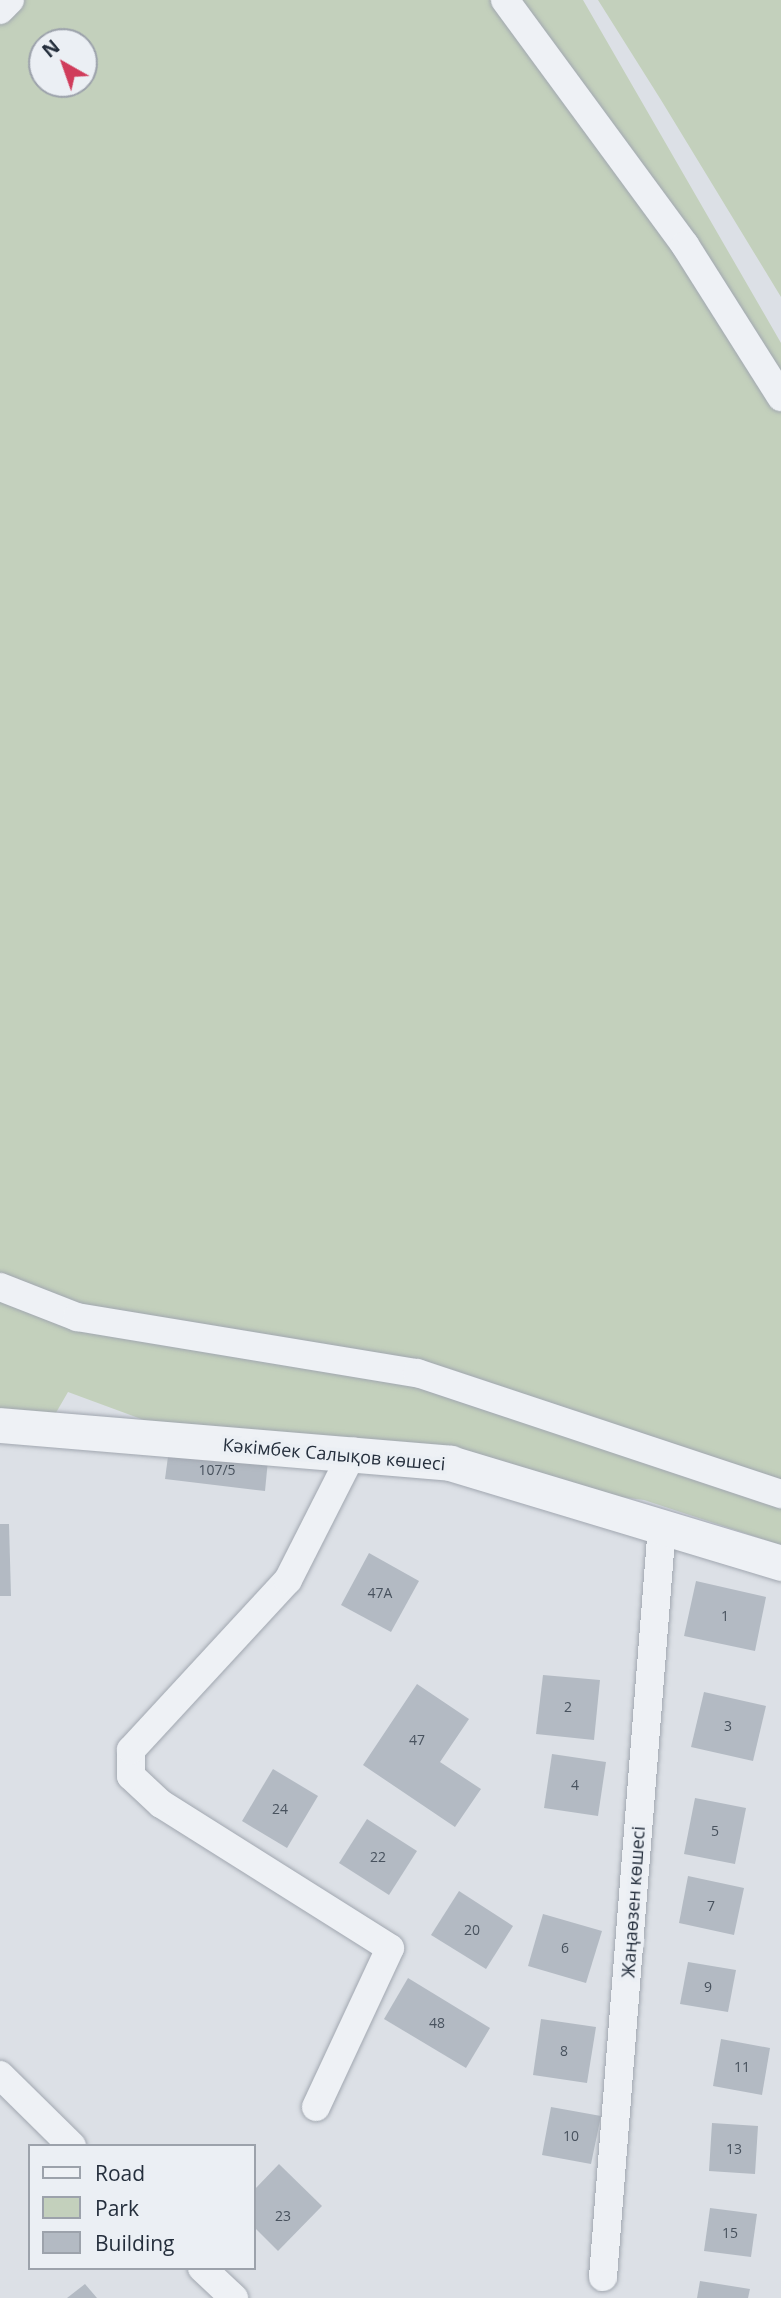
<!DOCTYPE html>
<html>
<head>
<meta charset="utf-8">
<style>
  body { margin:0 }
  #map { position:relative; width:781px; height:2298px; overflow:hidden; background:#dce0e6; font-family:"Open Sans",sans-serif }
  div>[style] { position:absolute }
  .green>* { inset:0; background:#c3d0bc }
  .building>* { inset:0; background:#b3bac3 }
  .roads { filter:drop-shadow(0 0 2px #a1a7b0) drop-shadow(0 0 2px #a1a7b0) }
  .minor>* { height:28px; margin:-14px; padding:0 14px; transform-origin:14px; border-radius:14px; background:#eef1f5 }
  .tertiary>* { height:35px; margin:-17.5px; padding:0 17.5px; transform-origin:17.5px; border-radius:17.5px; background:#eef1f5 }
  span { translate:-50% -50%; white-space:nowrap; text-align:center; line-height:1.15; -webkit-text-stroke:7px #ebeff4; paint-order:stroke }
  .number-label { font-size:14px; color:#48525e }
  .number-label span { -webkit-text-stroke-width:0 }
  .street-label { font-size:18px; color:#252f3d }
  .legend { position:absolute; left:28px; top:2144px; width:228px; height:126px; box-sizing:border-box; background:#ebeff4; border:2px solid #9ca2ab; margin:0; padding:9px 12px; list-style:none; font-size:21px; color:#252f3d }
  .legend li { display:flex; align-items:center; gap:14px; height:35px }
  .legend b { width:35px; border:2px solid #9ca2ab }
  .north { position:absolute; left:28px; top:28px; width:70px; height:70px; box-sizing:border-box; background:#ebeff4; border:2px solid #9ca2ab; border-radius:50%; rotate:320deg; font-size:19px; font-weight:700; line-height:28px; text-align:center; color:#252f3d }
  .north::after { content:''; display:block; margin:auto; width:24px; height:32px; background:#d03c5b; clip-path:polygon(50% 0,100% 100%,50% 72%,0 100%) }
</style>
</head>
<body>
<div id="map">
  <div class="green">
    <div style="clip-path:polygon(evenodd,0 0,583px 0,781px 343px,781px 1545px,644px 1500px,209px 1444px,68px 1392px,46px 1430px,0 1418px,0 0,42px 42px,84px 42px,84px 84px,42px 84px,42px 42px)"></div>
    <div style="clip-path:polygon(598px 0,781px 0,781px 297px,661px 100px)"></div>
  </div>
  <div class="building">
    <div style="clip-path:polygon(169px 1449px,268px 1460px,265px 1491px,165px 1479px)"></div>
    <div style="clip-path:polygon(0 1524px,9px 1524px,11px 1596px,0 1596px)"></div>
    <div style="clip-path:polygon(369px 1553px,419px 1581px,391px 1632px,341px 1605px)"></div>
    <div style="clip-path:polygon(696px 1581px,766px 1597px,755px 1651px,684px 1636px)"></div>
    <div style="clip-path:polygon(543px 1675px,600px 1680px,594px 1740px,536px 1734px)"></div>
    <div style="clip-path:polygon(417px 1684px,469px 1719px,440px 1762px,481px 1789px,455px 1827px,363px 1765px)"></div>
    <div style="clip-path:polygon(704px 1692px,766px 1706px,753px 1761px,691px 1747px)"></div>
    <div style="clip-path:polygon(552px 1754px,606px 1762px,598px 1816px,544px 1808px)"></div>
    <div style="clip-path:polygon(273px 1769px,318px 1796px,287px 1848px,242px 1821px)"></div>
    <div style="clip-path:polygon(695px 1798px,746px 1808px,735px 1864px,684px 1854px)"></div>
    <div style="clip-path:polygon(367px 1819px,417px 1851px,389px 1895px,339px 1863px)"></div>
    <div style="clip-path:polygon(688px 1876px,744px 1888px,734px 1935px,679px 1923px)"></div>
    <div style="clip-path:polygon(459px 1891px,513px 1926px,486px 1969px,431px 1935px)"></div>
    <div style="clip-path:polygon(543px 1914px,602px 1931px,586px 1983px,528px 1966px)"></div>
    <div style="clip-path:polygon(688px 1962px,736px 1970px,728px 2012px,680px 2004px)"></div>
    <div style="clip-path:polygon(408px 1978px,490px 2028px,466px 2068px,384px 2019px)"></div>
    <div style="clip-path:polygon(541px 2019px,596px 2027px,587px 2083px,533px 2075px)"></div>
    <div style="clip-path:polygon(721px 2039px,770px 2048px,762px 2095px,713px 2086px)"></div>
    <div style="clip-path:polygon(551px 2107px,601px 2116px,591px 2164px,542px 2155px)"></div>
    <div style="clip-path:polygon(712px 2123px,758px 2126px,755px 2174px,709px 2171px)"></div>
    <div style="clip-path:polygon(279px 2164px,322px 2206px,278px 2251px,254px 2227px,254px 2190px)"></div>
    <div style="clip-path:polygon(710px 2208px,757px 2214px,751px 2257px,704px 2251px)"></div>
    <div style="clip-path:polygon(700px 2281px,750px 2289px,748px 2298px,697px 2298px)"></div>
    <div style="clip-path:polygon(85px 2284px,97px 2298px,67px 2298px)"></div>
  </div>
  <div class="roads">
    <div class="minor">
      <div style="left:505px;top:0;width:304px;rotate:53.7deg"></div>
      <div style="left:685px;top:245px;width:180px;rotate:57.7deg"></div>
      <div style="left:0;top:10px;width:14px;rotate:-45deg"></div>
      <div style="left:0;top:1287px;width:83px;rotate:21.3deg"></div>
      <div style="left:77px;top:1317px;width:345px;rotate:9.4deg"></div>
      <div style="left:417px;top:1373px;width:384px;rotate:18.4deg"></div>
      <div style="left:0;top:2075px;width:101px;rotate:44.6deg"></div>
      <div style="left:316px;top:2107px;width:175px;rotate:-65deg"></div>
      <div style="left:390px;top:1948px;width:271px;rotate:-147.8deg"></div>
      <div style="left:161px;top:1804px;width:41px;rotate:-137deg"></div>
      <div style="left:131px;top:1776px;width:26px;rotate:-90deg"></div>
      <div style="left:131px;top:1750px;width:231px;rotate:-47.3deg"></div>
      <div style="left:288px;top:1580px;width:144px;rotate:-63.1deg"></div>
      <div style="left:202px;top:2268px;width:44px;rotate:43.2deg"></div>
      <div style="left:603px;top:2277px;width:753px;rotate:-85.51deg"></div>
    </div>
    <div class="tertiary">
      <div style="left:0;top:1425px;width:452px;rotate:4.8deg"></div>
      <div style="left:450px;top:1463px;width:346px;rotate:16.8deg"></div>
    </div>
  </div>
  <div class="number-label">
    <span style="left:217px;top:1470px">107/5</span>
    <span style="left:380px;top:1593px">47А</span>
    <span style="left:725px;top:1616px">1</span>
    <span style="left:568px;top:1707px">2</span>
    <span style="left:728px;top:1726px">3</span>
    <span style="left:417px;top:1740px">47</span>
    <span style="left:575px;top:1785px">4</span>
    <span style="left:280px;top:1809px">24</span>
    <span style="left:715px;top:1831px">5</span>
    <span style="left:378px;top:1857px">22</span>
    <span style="left:711px;top:1906px">7</span>
    <span style="left:472px;top:1930px">20</span>
    <span style="left:565px;top:1948px">6</span>
    <span style="left:708px;top:1987px">9</span>
    <span style="left:437px;top:2023px">48</span>
    <span style="left:564px;top:2051px">8</span>
    <span style="left:742px;top:2067px">11</span>
    <span style="left:571px;top:2136px">10</span>
    <span style="left:734px;top:2149px">13</span>
    <span style="left:283px;top:2216px">23</span>
    <span style="left:730px;top:2233px">15</span>
  </div>
  <div class="street-label">
    <span style="left:334px;top:1454px;rotate:5deg">Кәкімбек Салықов көшесі</span>
    <span style="left:633px;top:1902px;rotate:-86deg">Жаңаөзен көшесі</span>
  </div>
  <ul class="legend">
  <li><b style="height:9px;background:#eef1f5"></b>Road</li>
  <li><b style="height:19px;background:#c3d0bc"></b>Park</li>
  <li><b style="height:19px;background:#b3bac3"></b>Building</li>
  </ul>
  <div class="north">N</div>
</div>
</body>
</html>
